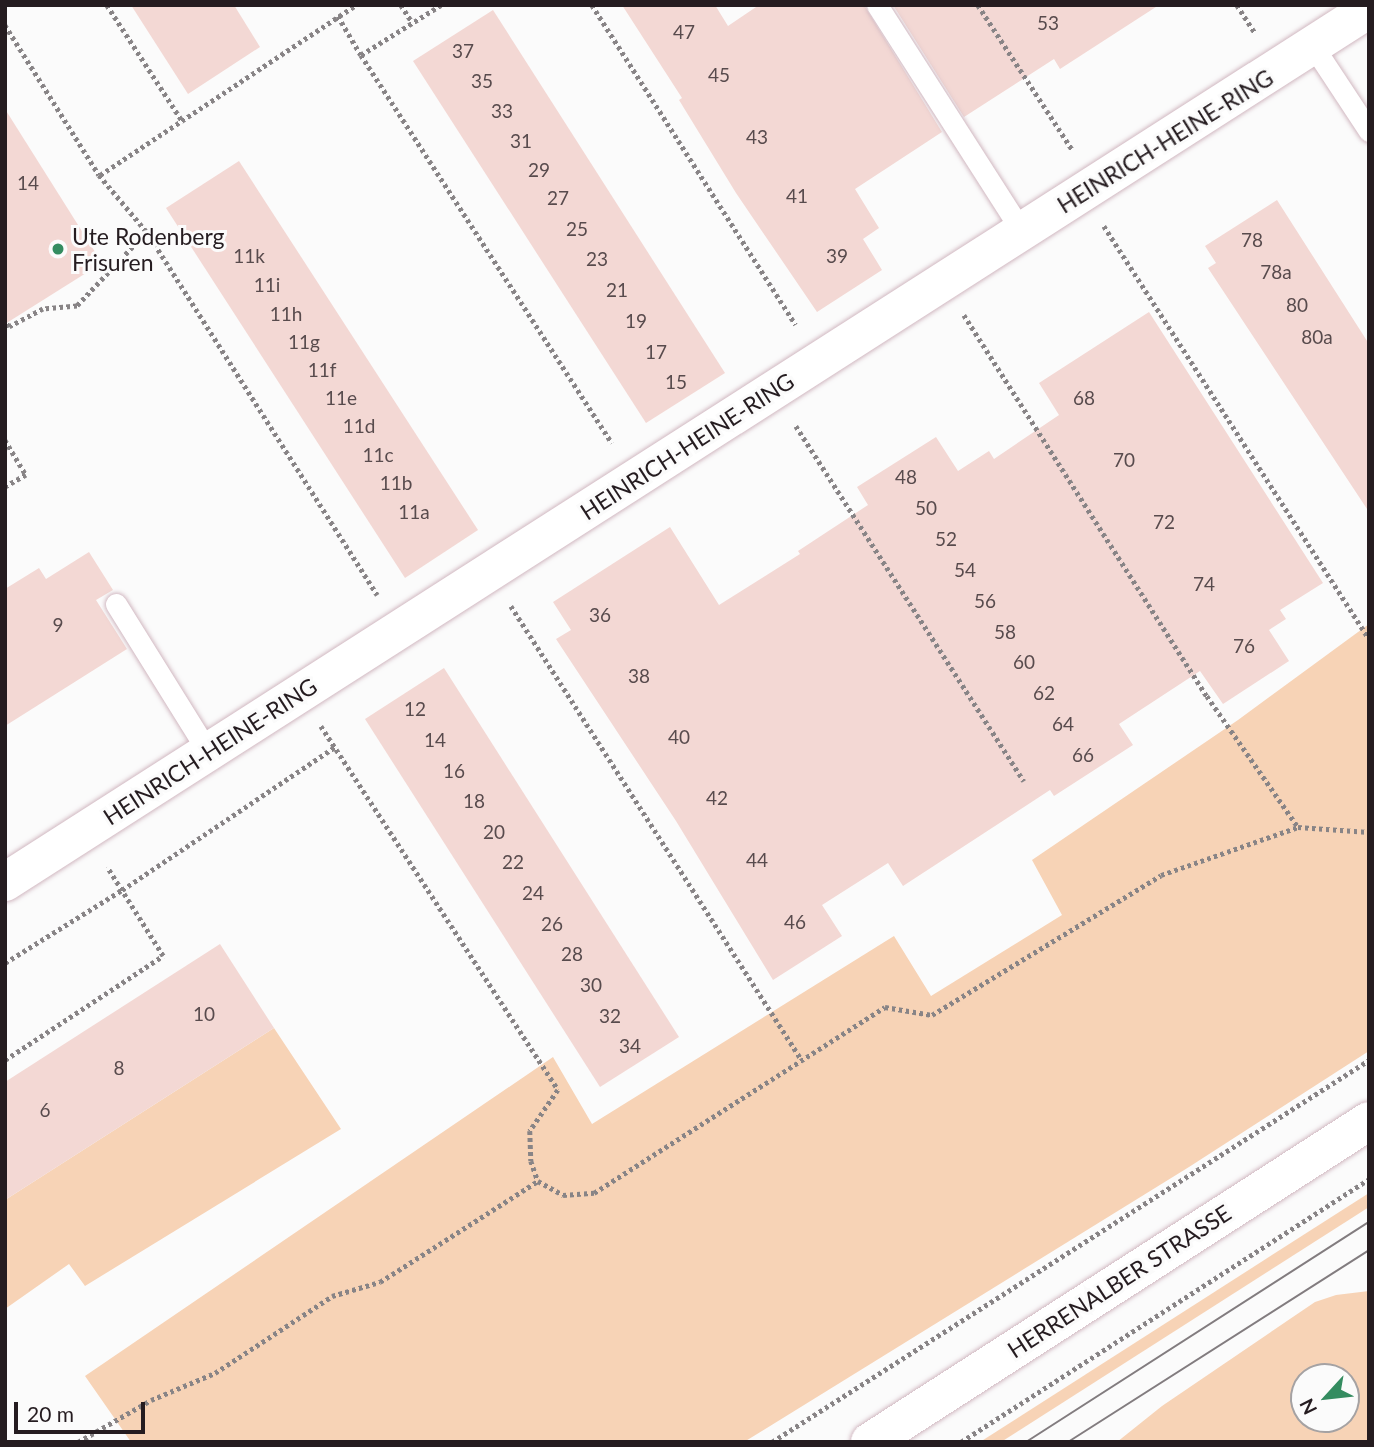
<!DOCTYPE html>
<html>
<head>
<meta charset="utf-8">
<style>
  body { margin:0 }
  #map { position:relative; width:1374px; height:1447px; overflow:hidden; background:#fbfbfb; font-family:Lato,sans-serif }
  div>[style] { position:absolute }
  .green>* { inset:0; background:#f7d3b6 }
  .building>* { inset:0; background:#f3d8d4 }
  .path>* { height:4.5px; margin-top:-2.25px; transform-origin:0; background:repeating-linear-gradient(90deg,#888486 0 3.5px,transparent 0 7px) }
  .roads { filter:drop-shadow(0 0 2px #d1b8c1) drop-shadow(0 0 2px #d1b8c1) }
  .service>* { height:21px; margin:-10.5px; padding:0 10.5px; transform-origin:10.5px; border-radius:10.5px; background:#fff }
  .minor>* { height:38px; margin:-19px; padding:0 19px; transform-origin:19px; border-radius:19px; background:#fff }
  .secondary>* { height:38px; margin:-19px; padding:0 19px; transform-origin:19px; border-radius:19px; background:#fff }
  .tram>* { height:2px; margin:-1px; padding:0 1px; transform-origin:1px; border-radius:1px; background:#827c7f }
  .dots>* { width:19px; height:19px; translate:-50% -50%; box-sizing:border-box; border:4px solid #fbfbfb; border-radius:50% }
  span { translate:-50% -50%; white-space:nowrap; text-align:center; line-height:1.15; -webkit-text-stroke:6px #fbfbfb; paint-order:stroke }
  .number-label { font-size:19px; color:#584b4d }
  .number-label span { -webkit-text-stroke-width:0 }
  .street-label { font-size:23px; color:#251c20 }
  .poi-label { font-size:23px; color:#251c20 }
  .left { translate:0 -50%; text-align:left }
  .frame { position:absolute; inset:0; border:7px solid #251c20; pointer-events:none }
  .north { position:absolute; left:1290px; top:1363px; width:70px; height:70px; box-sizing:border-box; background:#fbfbfb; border:2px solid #a5a2a3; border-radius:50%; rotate:243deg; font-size:19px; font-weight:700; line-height:28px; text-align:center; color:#251c20 }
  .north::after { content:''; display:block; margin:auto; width:24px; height:32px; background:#348c60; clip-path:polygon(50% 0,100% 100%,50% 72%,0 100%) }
  .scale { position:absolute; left:14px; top:1402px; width:131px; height:32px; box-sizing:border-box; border:4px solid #251c20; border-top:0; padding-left:9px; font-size:21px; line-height:24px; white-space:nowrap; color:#251c20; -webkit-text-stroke:5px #fbfbfb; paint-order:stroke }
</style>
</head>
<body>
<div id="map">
  <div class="green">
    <div style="clip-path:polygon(1369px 624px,1369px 1051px,1189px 1167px,744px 1442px,131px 1442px,85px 1376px,553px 1057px,592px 1124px,894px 936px,931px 996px,1062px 915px,1032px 860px,1238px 720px)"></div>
    <div style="clip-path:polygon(274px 1028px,341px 1129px,85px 1286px,69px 1264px,5px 1309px,5px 1200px)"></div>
    <div style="clip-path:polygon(1369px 1193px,1369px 1207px,1355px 1216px,1001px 1442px,980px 1442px)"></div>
    <div style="clip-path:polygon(evenodd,1369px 1291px,1369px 1442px,1117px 1442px,1162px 1406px,1315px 1302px,1336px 1295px,1369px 1291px,1304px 1377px,1346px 1377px,1346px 1419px,1304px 1419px,1304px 1377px)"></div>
  </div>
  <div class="building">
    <div style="clip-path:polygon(131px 5px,234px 5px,260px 47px,188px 94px)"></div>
    <div style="clip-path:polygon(622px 5px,715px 5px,728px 26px,759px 5px,864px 5px,942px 132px,855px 189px,879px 228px,863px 239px,882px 270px,817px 312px,736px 193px,679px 100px,682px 98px)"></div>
    <div style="clip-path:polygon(893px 5px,1159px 5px,1060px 69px,1054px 59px,964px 117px)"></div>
    <div style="clip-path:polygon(493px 10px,725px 373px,646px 423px,413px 61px)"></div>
    <div style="clip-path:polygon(5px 109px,102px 263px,5px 324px)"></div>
    <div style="clip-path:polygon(239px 161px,478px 530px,405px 578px,166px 208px)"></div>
    <div style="clip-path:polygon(1277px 200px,1369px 344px,1369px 512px,1208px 268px,1216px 263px,1205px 246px)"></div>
    <div style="clip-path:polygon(1149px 312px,1323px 583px,1280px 610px,1286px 619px,1269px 630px,1289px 661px,1223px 704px,1200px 671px,1119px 724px,1133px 745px,1054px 796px,1050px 790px,903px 886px,888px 863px,822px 905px,842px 936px,773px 980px,676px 821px,556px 639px,571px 630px,553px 602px,670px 527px,719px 605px,800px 554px,798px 551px,868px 505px,857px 487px,936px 437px,958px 471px,989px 451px,994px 459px,1059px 415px,1039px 383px)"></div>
    <div style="clip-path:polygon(89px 552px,113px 590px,96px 600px,127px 649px,5px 726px,5px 589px,39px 568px,46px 579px)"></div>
    <div style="clip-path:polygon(444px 668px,679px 1037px,600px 1087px,365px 719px)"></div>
    <div style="clip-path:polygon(220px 944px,274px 1028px,5px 1200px,5px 1082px)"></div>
  </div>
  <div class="path">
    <div style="left:107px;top:5px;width:140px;rotate:57deg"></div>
    <div style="left:401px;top:5px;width:20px;rotate:57deg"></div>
    <div style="left:592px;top:5px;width:379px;rotate:57.5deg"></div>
    <div style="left:978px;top:5px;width:174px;rotate:56.9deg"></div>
    <div style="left:1237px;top:5px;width:33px;rotate:57deg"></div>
    <div style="left:338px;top:16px;width:45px;rotate:59.5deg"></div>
    <div style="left:361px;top:55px;width:94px;rotate:-32deg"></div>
    <div style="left:5px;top:25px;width:177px;rotate:57.9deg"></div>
    <div style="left:99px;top:175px;width:75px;rotate:49.9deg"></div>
    <div style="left:147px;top:232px;width:102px;rotate:133.4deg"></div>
    <div style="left:77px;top:306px;width:34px;rotate:175deg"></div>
    <div style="left:43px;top:309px;width:38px;rotate:152deg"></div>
    <div style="left:9px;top:327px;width:6px;rotate:-129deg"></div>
    <div style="left:361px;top:55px;width:462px;rotate:57.1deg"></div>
    <div style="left:100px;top:175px;width:307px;rotate:-33.6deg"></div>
    <div style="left:1104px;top:226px;width:490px;rotate:57.3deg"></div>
    <div style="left:147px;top:232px;width:430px;rotate:57.6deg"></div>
    <div style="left:964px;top:315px;width:452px;rotate:57.5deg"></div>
    <div style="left:1207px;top:696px;width:160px;rotate:55.2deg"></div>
    <div style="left:796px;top:426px;width:422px;rotate:57.3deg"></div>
    <div style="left:5px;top:440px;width:41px;rotate:59deg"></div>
    <div style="left:26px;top:475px;width:24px;rotate:150deg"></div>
    <div style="left:511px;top:606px;width:538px;rotate:57.37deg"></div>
    <div style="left:321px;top:726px;width:434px;rotate:56.9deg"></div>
    <div style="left:558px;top:1090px;width:50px;rotate:124.3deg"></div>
    <div style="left:530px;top:1131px;width:30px;rotate:88deg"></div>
    <div style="left:531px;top:1161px;width:21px;rotate:71deg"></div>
    <div style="left:5px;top:963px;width:138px;rotate:-32deg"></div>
    <div style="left:122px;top:890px;width:257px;rotate:-33.9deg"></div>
    <div style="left:5px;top:1060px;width:189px;rotate:-33.4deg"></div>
    <div style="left:163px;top:956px;width:105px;rotate:-122.2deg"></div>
    <div style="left:78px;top:1442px;width:84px;rotate:-29.9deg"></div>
    <div style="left:151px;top:1400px;width:69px;rotate:-22.9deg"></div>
    <div style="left:215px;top:1373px;width:140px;rotate:-33.3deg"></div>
    <div style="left:332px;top:1296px;width:50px;rotate:-16.3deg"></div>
    <div style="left:380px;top:1282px;width:188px;rotate:-32.6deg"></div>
    <div style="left:538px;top:1181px;width:29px;rotate:29deg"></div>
    <div style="left:563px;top:1195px;width:31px;rotate:-4deg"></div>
    <div style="left:594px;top:1193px;width:345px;rotate:-32.6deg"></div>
    <div style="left:885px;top:1007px;width:48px;rotate:9.7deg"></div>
    <div style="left:932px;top:1015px;width:268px;rotate:-31.4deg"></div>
    <div style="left:1161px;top:875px;width:145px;rotate:-19.3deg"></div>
    <div style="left:1298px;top:827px;width:71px;rotate:4deg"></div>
    <div style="left:772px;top:1442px;width:709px;rotate:-32.61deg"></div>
    <div style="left:961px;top:1442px;width:485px;rotate:-32.8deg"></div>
  </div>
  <div class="roads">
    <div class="service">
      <div style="left:877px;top:5px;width:269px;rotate:57.4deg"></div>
      <div style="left:1313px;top:46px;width:102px;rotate:56.6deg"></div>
      <div style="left:116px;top:604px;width:174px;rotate:58.1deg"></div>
    </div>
    <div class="minor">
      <div style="left:5px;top:882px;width:1619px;rotate:-32.62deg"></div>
    </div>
    <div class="secondary">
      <div style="left:870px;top:1442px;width:593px;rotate:-32.75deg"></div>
    </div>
  </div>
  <div class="tram">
    <div style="left:1026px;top:1442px;width:407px;rotate:-32.7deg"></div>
    <div style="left:1068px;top:1442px;width:357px;rotate:-32.5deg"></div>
  </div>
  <div class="dots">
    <div style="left:58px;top:249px;background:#348c60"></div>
  </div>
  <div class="number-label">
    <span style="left:1048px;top:23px">53</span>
    <span style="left:684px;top:32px">47</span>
    <span style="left:463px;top:51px">37</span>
    <span style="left:719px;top:75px">45</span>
    <span style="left:482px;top:81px">35</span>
    <span style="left:502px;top:111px">33</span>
    <span style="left:757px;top:137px">43</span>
    <span style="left:521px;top:141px">31</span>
    <span style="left:539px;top:170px">29</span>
    <span style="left:28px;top:183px">14</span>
    <span style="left:797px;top:196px">41</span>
    <span style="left:558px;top:198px">27</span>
    <span style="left:577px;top:229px">25</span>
    <span style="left:1252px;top:240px">78</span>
    <span style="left:249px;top:256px">11k</span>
    <span style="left:837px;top:256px">39</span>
    <span style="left:597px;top:259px">23</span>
    <span style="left:1276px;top:272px">78a</span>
    <span style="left:267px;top:285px">11i</span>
    <span style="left:617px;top:290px">21</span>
    <span style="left:1297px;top:305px">80</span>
    <span style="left:286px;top:314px">11h</span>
    <span style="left:636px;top:321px">19</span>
    <span style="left:1317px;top:337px">80a</span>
    <span style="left:304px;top:342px">11g</span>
    <span style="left:656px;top:352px">17</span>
    <span style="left:322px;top:370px">11f</span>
    <span style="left:676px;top:382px">15</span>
    <span style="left:341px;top:398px">11e</span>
    <span style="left:1084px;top:398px">68</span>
    <span style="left:359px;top:426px">11d</span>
    <span style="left:378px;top:455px">11c</span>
    <span style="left:1124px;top:460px">70</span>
    <span style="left:906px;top:477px">48</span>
    <span style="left:396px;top:483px">11b</span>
    <span style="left:926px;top:508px">50</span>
    <span style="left:414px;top:512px">11a</span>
    <span style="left:1164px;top:522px">72</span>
    <span style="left:946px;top:539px">52</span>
    <span style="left:965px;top:570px">54</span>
    <span style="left:1204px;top:584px">74</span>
    <span style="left:985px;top:601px">56</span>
    <span style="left:600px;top:615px">36</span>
    <span style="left:58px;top:625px">9</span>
    <span style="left:1005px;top:632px">58</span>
    <span style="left:1244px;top:646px">76</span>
    <span style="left:1024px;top:662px">60</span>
    <span style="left:639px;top:676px">38</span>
    <span style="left:1044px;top:693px">62</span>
    <span style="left:415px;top:709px">12</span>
    <span style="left:1063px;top:724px">64</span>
    <span style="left:679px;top:737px">40</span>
    <span style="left:435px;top:740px">14</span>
    <span style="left:1083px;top:755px">66</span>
    <span style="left:454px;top:771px">16</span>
    <span style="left:717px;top:798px">42</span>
    <span style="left:474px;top:801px">18</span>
    <span style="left:494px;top:832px">20</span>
    <span style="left:757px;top:860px">44</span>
    <span style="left:513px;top:862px">22</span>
    <span style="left:533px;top:893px">24</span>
    <span style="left:795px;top:922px">46</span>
    <span style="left:552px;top:924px">26</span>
    <span style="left:572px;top:954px">28</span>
    <span style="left:591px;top:985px">30</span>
    <span style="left:204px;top:1014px">10</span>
    <span style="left:610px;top:1016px">32</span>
    <span style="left:630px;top:1046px">34</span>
    <span style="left:119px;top:1068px">8</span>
    <span style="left:45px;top:1110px">6</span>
  </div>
  <div class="street-label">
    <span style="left:1165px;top:141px;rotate:-32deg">HEINRICH-HEINE-RING</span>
    <span style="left:687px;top:446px;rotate:-33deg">HEINRICH-HEINE-RING</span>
    <span style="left:210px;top:751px;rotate:-33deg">HEINRICH-HEINE-RING</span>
    <span style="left:1119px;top:1281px;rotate:-33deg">HERRENALBER STRASSE</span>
  </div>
  <div class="poi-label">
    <span class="left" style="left:72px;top:249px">Ute Rodenberg<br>Frisuren</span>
  </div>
  <div class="frame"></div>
  <div class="north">N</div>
  <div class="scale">20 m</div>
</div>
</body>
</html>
